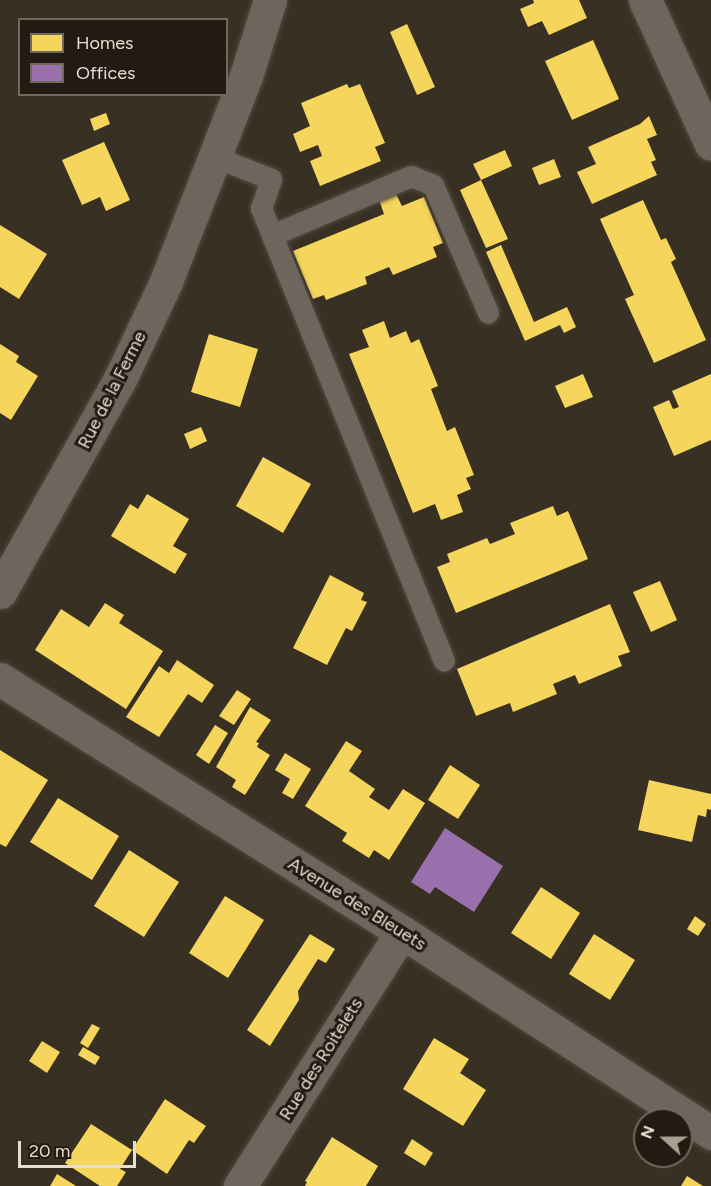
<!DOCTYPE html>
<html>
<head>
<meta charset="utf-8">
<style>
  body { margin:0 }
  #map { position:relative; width:711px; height:1186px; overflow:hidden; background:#393024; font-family:Figtree,sans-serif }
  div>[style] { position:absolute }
  .homes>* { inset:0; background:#f6d55c }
  .offices>* { inset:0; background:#9970ab }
  .roads { filter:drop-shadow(0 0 2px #534b41) drop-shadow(0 0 2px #534b41) }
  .lane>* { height:21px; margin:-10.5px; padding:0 10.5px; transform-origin:10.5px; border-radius:10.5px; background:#6e665d }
  .street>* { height:33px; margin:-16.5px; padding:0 16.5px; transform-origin:16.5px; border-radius:16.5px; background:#6e665d }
  .secondary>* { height:33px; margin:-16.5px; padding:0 16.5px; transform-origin:16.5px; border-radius:16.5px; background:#6e665d }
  span { translate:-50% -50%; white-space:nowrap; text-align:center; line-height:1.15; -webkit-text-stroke:6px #221b11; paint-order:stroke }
  .street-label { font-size:18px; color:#e7ddd1 }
  .legend { position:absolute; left:18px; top:18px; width:210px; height:78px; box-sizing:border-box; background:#221b11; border:2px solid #71695e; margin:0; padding:8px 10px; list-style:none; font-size:18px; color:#e7ddd1 }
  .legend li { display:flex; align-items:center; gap:12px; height:30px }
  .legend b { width:30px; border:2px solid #71695e }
  .north { position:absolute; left:633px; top:1108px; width:60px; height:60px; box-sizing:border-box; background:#221b11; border:2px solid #71695e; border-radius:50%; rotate:291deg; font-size:16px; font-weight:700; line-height:24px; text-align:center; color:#e7ddd1 }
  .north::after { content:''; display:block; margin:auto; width:21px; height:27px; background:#aaa094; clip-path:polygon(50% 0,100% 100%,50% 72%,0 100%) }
  .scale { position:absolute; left:18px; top:1141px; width:118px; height:27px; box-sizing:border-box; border:3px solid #e7ddd1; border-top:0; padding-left:8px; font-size:18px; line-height:21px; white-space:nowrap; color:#e7ddd1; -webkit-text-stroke:4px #221b11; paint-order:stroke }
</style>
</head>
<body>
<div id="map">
  <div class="homes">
    <div style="clip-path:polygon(533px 0,579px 0,587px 18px,549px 35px,542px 21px,528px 27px,520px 9px,534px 3px)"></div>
    <div style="clip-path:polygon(407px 24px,435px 87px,417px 95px,390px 32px)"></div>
    <div style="clip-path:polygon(593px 40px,619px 99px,572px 120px,545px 61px)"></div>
    <div style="clip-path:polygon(347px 84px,349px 88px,360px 84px,385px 143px,375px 147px,381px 161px,320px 186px,310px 161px,322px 156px,318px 145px,300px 152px,293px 134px,310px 126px,301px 103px)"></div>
    <div style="clip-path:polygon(106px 113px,110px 124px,94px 131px,90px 119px)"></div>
    <div style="clip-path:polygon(649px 116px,657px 135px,647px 139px,656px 160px,651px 162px,657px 175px,592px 204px,577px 172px,596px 164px,588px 147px,640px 124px)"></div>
    <div style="clip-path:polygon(104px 142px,130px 200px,106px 211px,100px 197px,82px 205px,62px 160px)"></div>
    <div style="clip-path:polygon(505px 150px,512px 166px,481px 180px,508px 239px,486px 248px,460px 190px,481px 180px,473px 164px)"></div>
    <div style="clip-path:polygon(554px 159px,561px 177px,539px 185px,532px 168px)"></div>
    <div style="clip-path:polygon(394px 190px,402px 206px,424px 197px,443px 243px,433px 247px,437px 257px,393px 275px,389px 267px,365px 277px,367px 284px,326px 300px,324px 295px,313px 299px,293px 251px,384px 214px,378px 197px)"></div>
    <div style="clip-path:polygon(643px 200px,661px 240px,666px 238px,676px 259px,671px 262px,706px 340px,654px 363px,625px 299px,634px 295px,600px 219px)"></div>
    <div style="clip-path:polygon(0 225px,47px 254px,19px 299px,0 287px)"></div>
    <div style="clip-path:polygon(501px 245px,534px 322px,567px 307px,576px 327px,564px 333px,560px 325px,525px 341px,486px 252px)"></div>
    <div style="clip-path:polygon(384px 321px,390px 338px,406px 331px,411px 343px,419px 339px,438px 386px,431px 389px,447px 431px,455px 427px,474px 475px,466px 478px,471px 489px,457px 495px,463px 512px,441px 520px,435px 504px,413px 513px,349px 354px,369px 347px,362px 330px)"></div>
    <div style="clip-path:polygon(209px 334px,258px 349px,240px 407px,191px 392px)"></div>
    <div style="clip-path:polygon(0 344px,19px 356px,16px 362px,38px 376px,11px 420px,0 413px)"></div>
    <div style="clip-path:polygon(583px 374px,593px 397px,565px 408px,555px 386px)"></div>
    <div style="clip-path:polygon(711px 374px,711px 440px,674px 456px,653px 407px,669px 400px,673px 409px,679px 407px,672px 391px)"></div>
    <div style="clip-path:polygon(201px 427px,207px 441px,190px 449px,184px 434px)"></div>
    <div style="clip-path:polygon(263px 457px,311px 484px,283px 533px,236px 506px)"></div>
    <div style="clip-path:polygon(147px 494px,189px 519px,173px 546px,187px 554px,175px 574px,111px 536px,130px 504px,138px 509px)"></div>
    <div style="clip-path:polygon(553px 506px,557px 516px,568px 511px,588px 559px,456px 613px,437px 567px,450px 562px,447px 554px,487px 538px,490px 544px,515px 534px,510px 523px)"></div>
    <div style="clip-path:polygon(330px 575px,364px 593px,361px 600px,367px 602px,352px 631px,346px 628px,327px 665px,293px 648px)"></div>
    <div style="clip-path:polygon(660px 581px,677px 620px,651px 632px,633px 592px)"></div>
    <div style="clip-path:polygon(105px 603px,124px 615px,119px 623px,163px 651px,126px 709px,35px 650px,61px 609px,89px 627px)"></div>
    <div style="clip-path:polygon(610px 604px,630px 652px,618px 656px,622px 666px,579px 684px,575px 675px,553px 684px,557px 694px,513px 712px,510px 703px,476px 716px,457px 669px)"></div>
    <div style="clip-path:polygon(177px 660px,214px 685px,202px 703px,188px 694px,159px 737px,126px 717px,159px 666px,169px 673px)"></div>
    <div style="clip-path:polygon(237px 690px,251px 699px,234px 725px,219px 716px)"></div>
    <div style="clip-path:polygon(250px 707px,271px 720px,256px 742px,259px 743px,257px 747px,270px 755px,245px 795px,232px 787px,236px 780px,216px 767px)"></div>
    <div style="clip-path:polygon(215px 725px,228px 733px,209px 764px,196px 755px)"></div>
    <div style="clip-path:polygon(346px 741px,362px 751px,349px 771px,375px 789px,369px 797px,389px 810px,403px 789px,425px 803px,389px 860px,374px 850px,369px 858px,342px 841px,347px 833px,305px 806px)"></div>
    <div style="clip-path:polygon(0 750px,48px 780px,6px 847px,0 844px)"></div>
    <div style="clip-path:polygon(285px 753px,311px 769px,293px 799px,282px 793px,290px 779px,275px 770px)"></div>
    <div style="clip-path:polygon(450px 765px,480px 785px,458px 819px,428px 800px)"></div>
    <div style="clip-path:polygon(649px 780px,711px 794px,711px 810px,707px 809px,706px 817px,698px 815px,692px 842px,638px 830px)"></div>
    <div style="clip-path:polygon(58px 798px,119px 836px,92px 880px,30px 842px)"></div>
    <div style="clip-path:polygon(129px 850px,179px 882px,144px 937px,94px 906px)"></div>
    <div style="clip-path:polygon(541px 887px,580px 913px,551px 959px,511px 933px)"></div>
    <div style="clip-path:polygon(225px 896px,264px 920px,228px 978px,189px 953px)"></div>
    <div style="clip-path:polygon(695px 916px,706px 924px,698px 936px,687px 929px)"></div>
    <div style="clip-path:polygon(310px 934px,335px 949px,326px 963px,318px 959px,298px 991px,299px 1000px,270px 1046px,247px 1030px)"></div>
    <div style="clip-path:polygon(594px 934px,635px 960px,610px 1000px,569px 974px)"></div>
    <div style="clip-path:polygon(92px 1024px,100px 1028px,88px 1048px,80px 1043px)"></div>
    <div style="clip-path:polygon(434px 1038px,469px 1059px,460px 1073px,486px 1090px,463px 1126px,403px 1089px)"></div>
    <div style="clip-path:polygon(42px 1041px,60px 1052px,47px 1073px,29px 1061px)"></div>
    <div style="clip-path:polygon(83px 1047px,100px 1057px,95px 1065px,78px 1055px)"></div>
    <div style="clip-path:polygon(165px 1099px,206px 1126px,194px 1143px,189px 1140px,167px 1174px,132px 1150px)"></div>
    <div style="clip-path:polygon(91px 1124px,132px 1150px,120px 1169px,126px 1172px,117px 1186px,100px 1186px,65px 1163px)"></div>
    <div style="clip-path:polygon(332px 1137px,378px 1166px,366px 1186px,305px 1186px,307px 1182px,305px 1181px)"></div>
    <div style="clip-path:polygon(412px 1139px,433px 1153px,425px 1166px,404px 1153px)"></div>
    <div style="clip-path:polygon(57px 1174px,76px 1186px,50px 1186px)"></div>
    <div style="clip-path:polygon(687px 1176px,703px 1186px,681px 1186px)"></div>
  </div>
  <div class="offices">
    <div style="clip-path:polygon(445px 828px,503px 866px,474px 912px,435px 887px,430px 894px,411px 882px)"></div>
  </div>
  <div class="roads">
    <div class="lane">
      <div style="left:215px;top:157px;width:60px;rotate:21.4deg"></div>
      <div style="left:271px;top:179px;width:31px;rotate:109deg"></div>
      <div style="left:261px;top:208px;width:488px;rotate:68deg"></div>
      <div style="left:272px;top:235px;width:151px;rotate:-23deg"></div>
      <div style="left:411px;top:176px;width:24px;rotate:22deg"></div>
      <div style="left:433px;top:185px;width:139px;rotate:66.7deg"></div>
    </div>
    <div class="street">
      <div style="left:645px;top:0;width:158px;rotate:65.4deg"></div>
      <div style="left:0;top:679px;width:475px;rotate:32.2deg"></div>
      <div style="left:402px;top:932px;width:369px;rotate:33deg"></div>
      <div style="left:240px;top:1186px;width:301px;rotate:-57.5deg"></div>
    </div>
    <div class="secondary">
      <div style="left:0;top:592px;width:247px;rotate:-60.6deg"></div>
      <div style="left:121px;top:377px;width:103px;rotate:-64.7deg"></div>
      <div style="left:165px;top:284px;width:223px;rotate:-68.7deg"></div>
      <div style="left:246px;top:76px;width:80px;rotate:-72.5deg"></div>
    </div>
  </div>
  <div class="street-label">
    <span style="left:112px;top:390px;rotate:-63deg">Rue de la Ferme</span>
    <span style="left:357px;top:904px;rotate:32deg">Avenue des Bleuets</span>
    <span style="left:321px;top:1059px;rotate:-58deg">Rue des Roitelets</span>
  </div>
  <ul class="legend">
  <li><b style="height:16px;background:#f6d55c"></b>Homes</li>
  <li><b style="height:16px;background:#9970ab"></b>Offices</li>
  </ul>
  <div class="north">N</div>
  <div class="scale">20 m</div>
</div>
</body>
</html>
